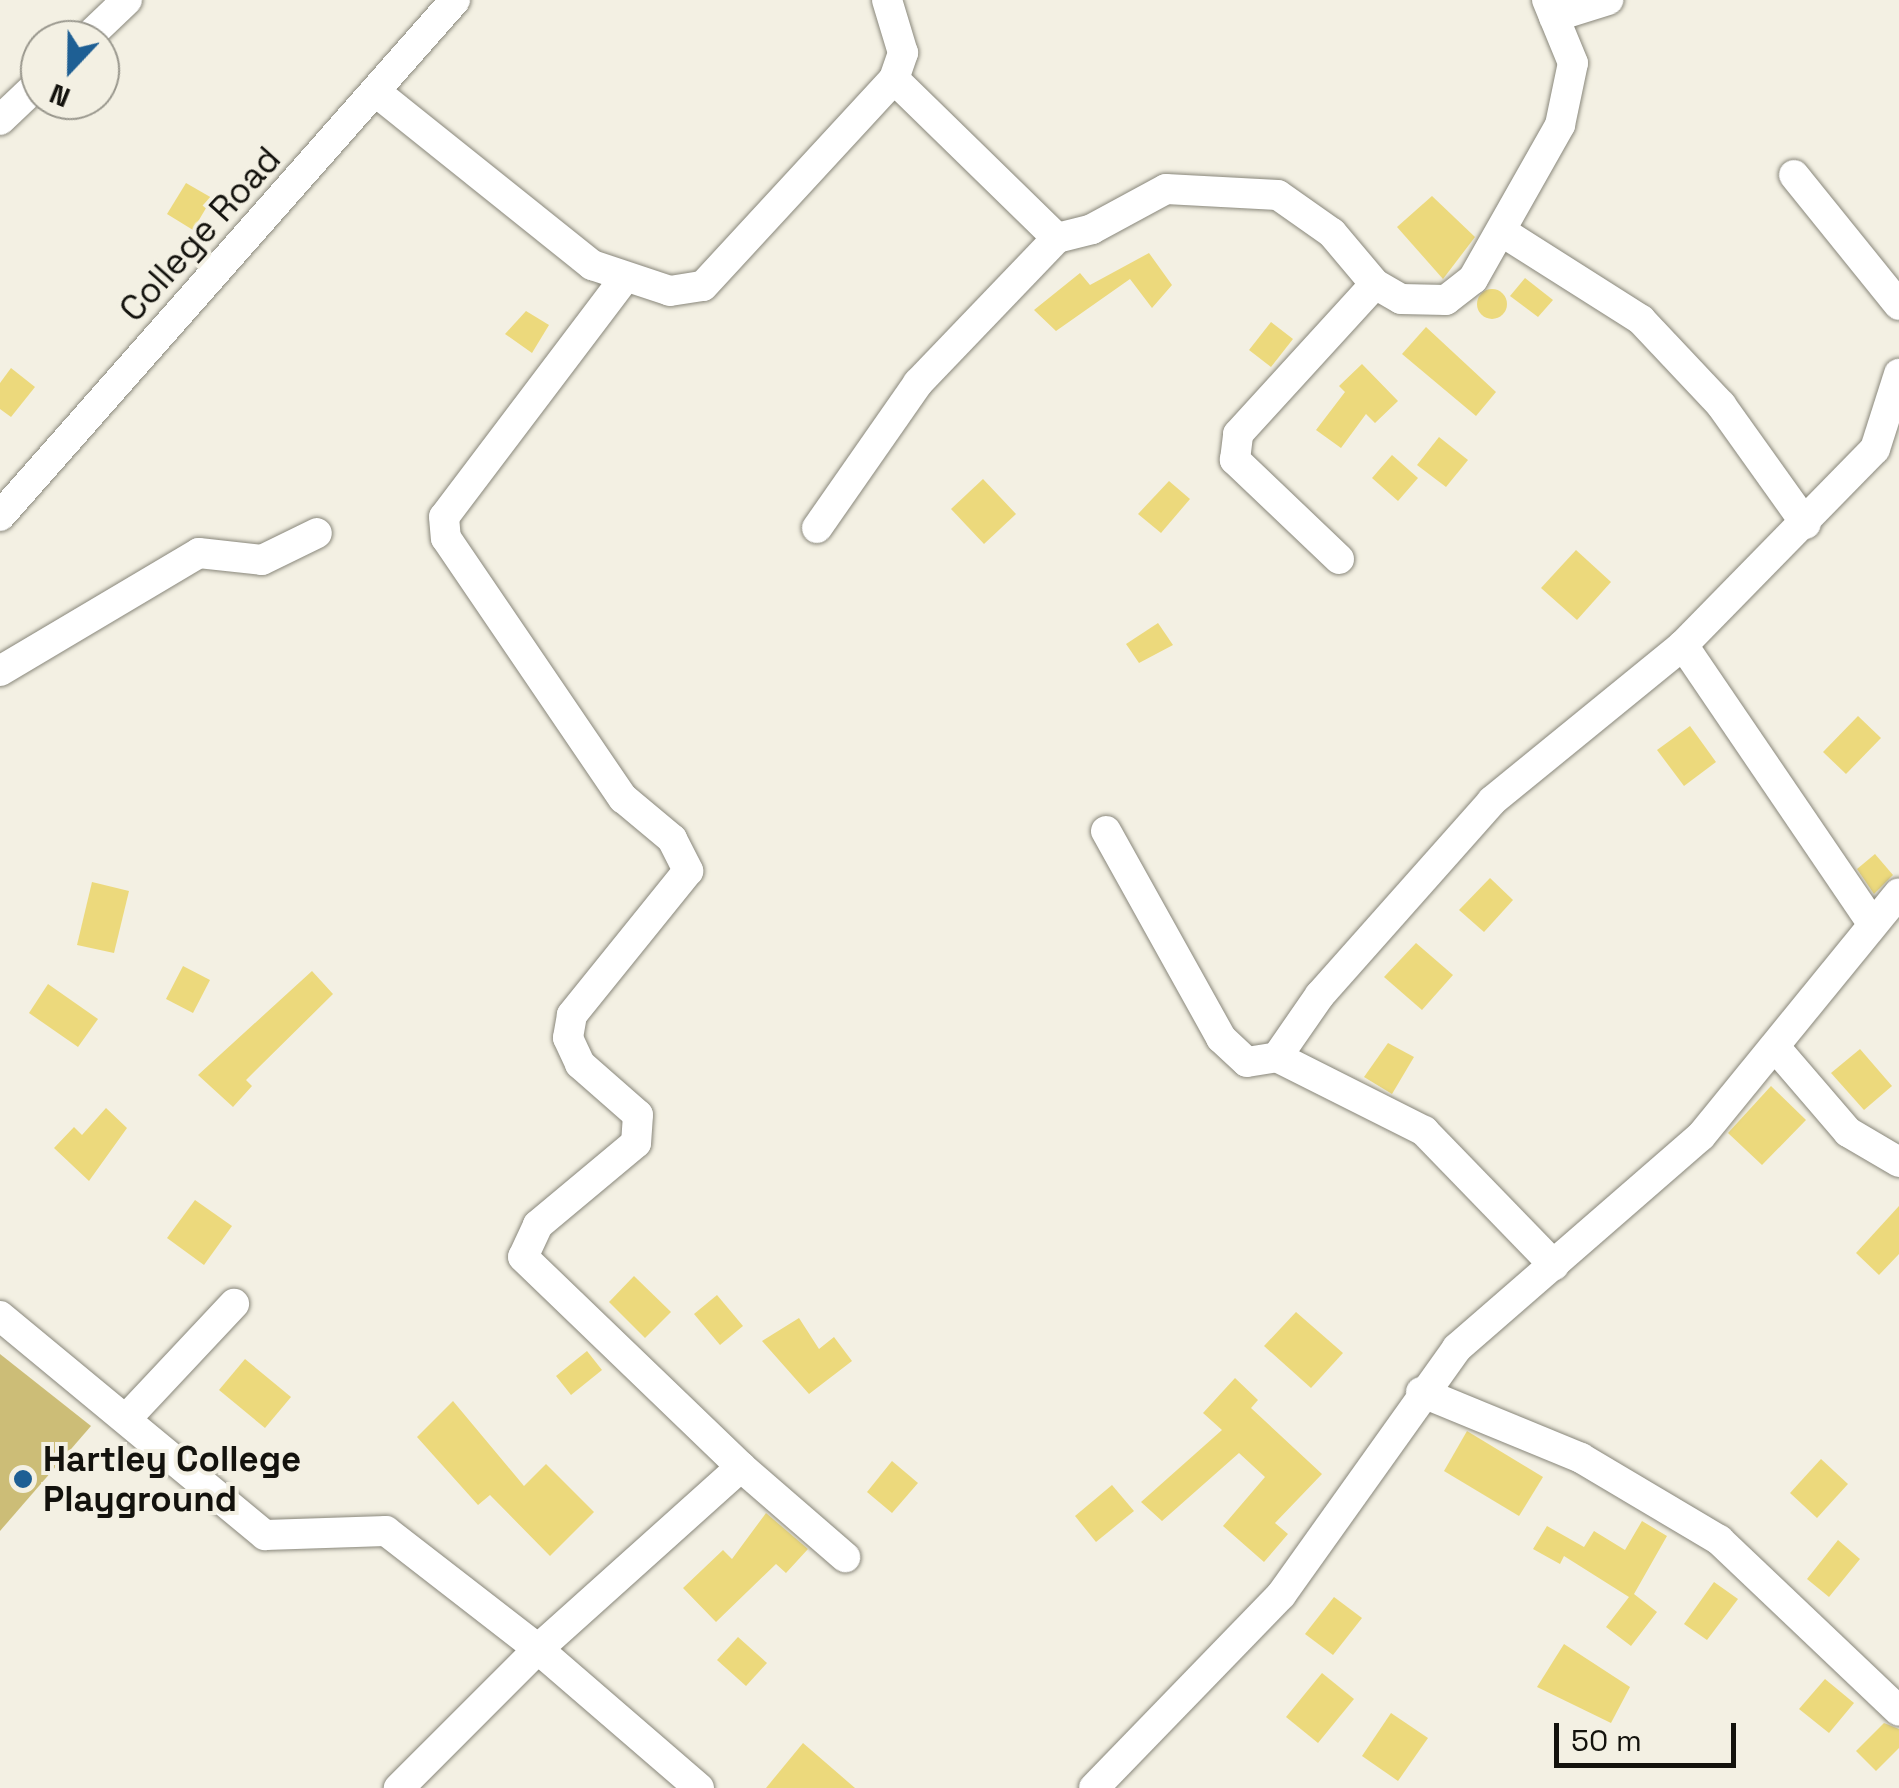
<!DOCTYPE html>
<html>
<head>
<meta charset="utf-8">
<style>
  body { margin:0 }
  #map { position:relative; width:1899px; height:1788px; overflow:hidden; background:#f3f0e3; font-family:"Space Grotesk",sans-serif }
  div>[style] { position:absolute }
  .green>* { inset:0; background:#ccbd77 }
  .building>* { inset:0; background:#ecd97c }
  .round { border-radius:50% }
  .roads { filter:drop-shadow(0 0 2px #89877b) drop-shadow(0 0 2px #89877b) }
  .minor>* { height:30px; margin:-15px; padding:0 15px; transform-origin:15px; border-radius:15px; background:#fff }
  .dots>* { width:28px; height:28px; translate:-50% -50%; box-sizing:border-box; border:5px solid #f3f0e3; border-radius:50% }
  span { translate:-50% -50%; white-space:nowrap; text-align:center; line-height:1.15; -webkit-text-stroke:8px #f3f0e3; paint-order:stroke }
  .street-label { font-size:35px; color:#13120d }
  .poi-label { font-size:35px; color:#13120d; font-weight:700 }
  .left { translate:0 -50%; text-align:left }
  .north { position:absolute; left:20px; top:20px; width:100px; height:100px; box-sizing:border-box; background:#f3f0e3; border:2px solid #99978d; border-radius:50%; rotate:202deg; font-size:28px; font-weight:700; line-height:40px; text-align:center; color:#13120d }
  .north::after { content:''; display:block; margin:auto; width:35px; height:45px; background:#1e5f94; clip-path:polygon(50% 0,100% 100%,50% 72%,0 100%) }
  .scale { position:absolute; left:1554px; top:1723px; width:182px; height:45px; box-sizing:border-box; border:5px solid #13120d; border-top:0; padding-left:12px; font-size:30px; line-height:35px; white-space:nowrap; color:#13120d; -webkit-text-stroke:8px #f3f0e3; paint-order:stroke }
</style>
</head>
<body>
<div id="map">
  <div class="green">
    <div style="clip-path:polygon(0 1354px,91px 1426px,0 1531px)"></div>
  </div>
  <div class="building">
    <div style="clip-path:polygon(186px 183px,212px 198px,193px 230px,167px 214px)"></div>
    <div style="clip-path:polygon(1432px 196px,1475px 237px,1443px 279px,1397px 227px)"></div>
    <div style="clip-path:polygon(1149px 253px,1172px 285px,1152px 308px,1130px 279px,1056px 331px,1034px 310px,1080px 273px,1090px 285px)"></div>
    <div style="clip-path:polygon(1525px 278px,1553px 300px,1538px 317px,1510px 296px)"></div>
    <div class="round" style="left:1477px;top:289px;width:30px;height:30px"></div>
    <div style="clip-path:polygon(526px 311px,549px 325px,532px 353px,505px 334px)"></div>
    <div style="clip-path:polygon(1271px 322px,1293px 339px,1271px 367px,1249px 350px)"></div>
    <div style="clip-path:polygon(1426px 327px,1496px 392px,1476px 416px,1402px 354px)"></div>
    <div style="clip-path:polygon(1362px 364px,1398px 401px,1375px 423px,1366px 414px,1341px 448px,1316px 430px,1345px 392px,1339px 386px)"></div>
    <div style="clip-path:polygon(11px 368px,35px 387px,11px 417px,0 409px,0 383px)"></div>
    <div style="clip-path:polygon(1439px 437px,1468px 460px,1446px 487px,1417px 465px)"></div>
    <div style="clip-path:polygon(1392px 455px,1418px 478px,1398px 501px,1372px 478px)"></div>
    <div style="clip-path:polygon(983px 479px,1016px 514px,984px 544px,951px 509px)"></div>
    <div style="clip-path:polygon(1169px 481px,1190px 499px,1161px 533px,1138px 514px)"></div>
    <div style="clip-path:polygon(1576px 550px,1611px 582px,1577px 620px,1541px 588px)"></div>
    <div style="clip-path:polygon(1158px 623px,1173px 645px,1139px 663px,1126px 644px)"></div>
    <div style="clip-path:polygon(1858px 716px,1881px 738px,1846px 774px,1823px 752px)"></div>
    <div style="clip-path:polygon(1690px 726px,1716px 762px,1684px 786px,1657px 750px)"></div>
    <div style="clip-path:polygon(1875px 854px,1893px 875px,1874px 894px,1857px 869px)"></div>
    <div style="clip-path:polygon(1490px 878px,1513px 900px,1484px 932px,1459px 910px)"></div>
    <div style="clip-path:polygon(92px 882px,129px 891px,114px 953px,77px 945px)"></div>
    <div style="clip-path:polygon(1416px 943px,1453px 975px,1422px 1010px,1384px 977px)"></div>
    <div style="clip-path:polygon(183px 966px,210px 980px,193px 1013px,166px 999px)"></div>
    <div style="clip-path:polygon(312px 971px,333px 994px,246px 1080px,252px 1086px,233px 1107px,198px 1075px)"></div>
    <div style="clip-path:polygon(48px 984px,98px 1019px,78px 1047px,29px 1013px)"></div>
    <div style="clip-path:polygon(1388px 1043px,1414px 1057px,1392px 1094px,1364px 1077px)"></div>
    <div style="clip-path:polygon(1860px 1049px,1892px 1086px,1864px 1110px,1831px 1073px)"></div>
    <div style="clip-path:polygon(1771px 1086px,1806px 1120px,1762px 1165px,1728px 1133px)"></div>
    <div style="clip-path:polygon(106px 1108px,127px 1128px,89px 1181px,54px 1148px,74px 1127px,82px 1135px)"></div>
    <div style="clip-path:polygon(195px 1200px,232px 1226px,204px 1265px,167px 1238px)"></div>
    <div style="clip-path:polygon(1899px 1206px,1899px 1254px,1879px 1275px,1856px 1253px)"></div>
    <div style="clip-path:polygon(634px 1276px,671px 1312px,645px 1338px,609px 1302px)"></div>
    <div style="clip-path:polygon(717px 1295px,743px 1326px,720px 1345px,694px 1314px)"></div>
    <div style="clip-path:polygon(1296px 1312px,1343px 1353px,1311px 1388px,1264px 1346px)"></div>
    <div style="clip-path:polygon(799px 1318px,819px 1349px,834px 1337px,852px 1361px,809px 1394px,762px 1341px)"></div>
    <div style="clip-path:polygon(587px 1351px,602px 1370px,571px 1395px,556px 1376px)"></div>
    <div style="clip-path:polygon(245px 1359px,291px 1397px,265px 1428px,219px 1390px)"></div>
    <div style="clip-path:polygon(1235px 1378px,1258px 1400px,1251px 1408px,1322px 1474px,1275px 1523px,1288px 1534px,1264px 1562px,1223px 1526px,1265px 1477px,1239px 1453px,1162px 1521px,1141px 1502px,1222px 1430px,1203px 1413px)"></div>
    <div style="clip-path:polygon(453px 1401px,524px 1486px,546px 1464px,594px 1512px,550px 1556px,490px 1495px,478px 1505px,417px 1437px)"></div>
    <div style="clip-path:polygon(1467px 1431px,1543px 1477px,1519px 1516px,1444px 1471px)"></div>
    <div style="clip-path:polygon(1821px 1459px,1848px 1484px,1817px 1518px,1790px 1493px)"></div>
    <div style="clip-path:polygon(892px 1461px,918px 1483px,892px 1513px,867px 1492px)"></div>
    <div style="clip-path:polygon(1112px 1485px,1134px 1511px,1096px 1542px,1075px 1516px)"></div>
    <div style="clip-path:polygon(766px 1513px,808px 1549px,786px 1573px,776px 1564px,716px 1622px,683px 1588px,723px 1550px,732px 1559px)"></div>
    <div style="clip-path:polygon(1642px 1521px,1667px 1536px,1634px 1594px,1657px 1612px,1631px 1646px,1606px 1627px,1629px 1597px,1564px 1556px,1560px 1564px,1533px 1549px,1547px 1526px,1584px 1547px,1594px 1531px,1625px 1550px)"></div>
    <div style="clip-path:polygon(1838px 1540px,1860px 1559px,1829px 1597px,1807px 1579px)"></div>
    <div style="clip-path:polygon(1714px 1582px,1738px 1599px,1707px 1640px,1684px 1624px)"></div>
    <div style="clip-path:polygon(1334px 1597px,1362px 1618px,1333px 1655px,1305px 1634px)"></div>
    <div style="clip-path:polygon(738px 1637px,767px 1663px,746px 1686px,717px 1660px)"></div>
    <div style="clip-path:polygon(1564px 1644px,1630px 1687px,1611px 1723px,1537px 1687px)"></div>
    <div style="clip-path:polygon(1322px 1673px,1354px 1699px,1318px 1743px,1286px 1717px)"></div>
    <div style="clip-path:polygon(1825px 1679px,1854px 1703px,1829px 1733px,1799px 1709px)"></div>
    <div style="clip-path:polygon(1391px 1713px,1428px 1738px,1398px 1781px,1362px 1756px)"></div>
    <div style="clip-path:polygon(1884px 1723px,1899px 1729px,1899px 1748px,1876px 1771px,1856px 1751px)"></div>
    <div style="clip-path:polygon(803px 1743px,855px 1788px,766px 1788px)"></div>
  </div>
  <div class="roads">
    <div class="minor">
      <div style="left:1554px;top:17px;width:57px;rotate:-17.5deg"></div>
      <div style="left:85px;top:40px;width:58px;rotate:-43.6deg"></div>
      <div style="left:894px;top:79px;width:228px;rotate:44.3deg"></div>
      <div style="left:1057px;top:238px;width:36px;rotate:-14deg"></div>
      <div style="left:1092px;top:229px;width:84px;rotate:-28.4deg"></div>
      <div style="left:1166px;top:189px;width:112px;rotate:3.1deg"></div>
      <div style="left:1278px;top:195px;width:66px;rotate:35.1deg"></div>
      <div style="left:1332px;top:233px;width:67px;rotate:49.9deg"></div>
      <div style="left:1375px;top:284px;width:30px;rotate:30deg"></div>
      <div style="left:1401px;top:299px;width:45px;rotate:1.3deg"></div>
      <div style="left:1446px;top:300px;width:34px;rotate:-38deg"></div>
      <div style="left:1473px;top:279px;width:177px;rotate:-60.5deg"></div>
      <div style="left:1560px;top:125px;width:63px;rotate:-78.2deg"></div>
      <div style="left:1573px;top:63px;width:68px;rotate:-112.4deg"></div>
      <div style="left:376px;top:92px;width:277px;rotate:38.7deg"></div>
      <div style="left:592px;top:265px;width:82px;rotate:18.4deg"></div>
      <div style="left:670px;top:291px;width:33px;rotate:-9deg"></div>
      <div style="left:703px;top:286px;width:282px;rotate:-47.3deg"></div>
      <div style="left:894px;top:79px;width:28px;rotate:-71deg"></div>
      <div style="left:903px;top:53px;width:55px;rotate:-106.8deg"></div>
      <div style="left:0;top:120px;width:55px;rotate:-43.5deg"></div>
      <div style="left:1794px;top:175px;width:167px;rotate:51.1deg"></div>
      <div style="left:1501px;top:231px;width:166px;rotate:32.4deg"></div>
      <div style="left:1641px;top:320px;width:117px;rotate:46.7deg"></div>
      <div style="left:1721px;top:405px;width:146px;rotate:54.5deg"></div>
      <div style="left:624px;top:279px;width:298px;rotate:127.1deg"></div>
      <div style="left:444px;top:517px;width:21px;rotate:85deg"></div>
      <div style="left:446px;top:538px;width:315px;rotate:55.8deg"></div>
      <div style="left:623px;top:798px;width:64px;rotate:39.9deg"></div>
      <div style="left:672px;top:839px;width:36px;rotate:63deg"></div>
      <div style="left:688px;top:871px;width:185px;rotate:128.9deg"></div>
      <div style="left:572px;top:1015px;width:23px;rotate:100deg"></div>
      <div style="left:568px;top:1038px;width:29px;rotate:65deg"></div>
      <div style="left:580px;top:1064px;width:77px;rotate:41.3deg"></div>
      <div style="left:638px;top:1115px;width:28px;rotate:94deg"></div>
      <div style="left:636px;top:1143px;width:128px;rotate:140.1deg"></div>
      <div style="left:538px;top:1225px;width:35px;rotate:115deg"></div>
      <div style="left:523px;top:1257px;width:303px;rotate:43.9deg"></div>
      <div style="left:0;top:516px;width:688px;rotate:-48.59deg"></div>
      <div style="left:817px;top:528px;width:177px;rotate:-55.1deg"></div>
      <div style="left:918px;top:383px;width:201px;rotate:-46.2deg"></div>
      <div style="left:1339px;top:559px;width:144px;rotate:-136.4deg"></div>
      <div style="left:1235px;top:460px;width:26px;rotate:-83deg"></div>
      <div style="left:1238px;top:434px;width:203px;rotate:-47.6deg"></div>
      <div style="left:1683px;top:645px;width:335px;rotate:55.8deg"></div>
      <div style="left:0;top:671px;width:231px;rotate:-30.7deg"></div>
      <div style="left:199px;top:553px;width:63px;rotate:6.3deg"></div>
      <div style="left:262px;top:560px;width:61px;rotate:-26.1deg"></div>
      <div style="left:1106px;top:831px;width:237px;rotate:60.9deg"></div>
      <div style="left:1221px;top:1038px;width:35px;rotate:43deg"></div>
      <div style="left:1247px;top:1062px;width:30px;rotate:-9deg"></div>
      <div style="left:1277px;top:1057px;width:165px;rotate:26.7deg"></div>
      <div style="left:1424px;top:1131px;width:187px;rotate:45.9deg"></div>
      <div style="left:1775px;top:1047px;width:112px;rotate:49.3deg"></div>
      <div style="left:1848px;top:1132px;width:59px;rotate:30.5deg"></div>
      <div style="left:1277px;top:1057px;width:75px;rotate:-55.3deg"></div>
      <div style="left:1320px;top:995px;width:259px;rotate:-48.4deg"></div>
      <div style="left:1492px;top:801px;width:247px;rotate:-39.2deg"></div>
      <div style="left:1683px;top:645px;width:274px;rotate:-45.6deg"></div>
      <div style="left:1875px;top:449px;width:79px;rotate:-72.3deg"></div>
      <div style="left:0;top:1316px;width:344px;rotate:39.6deg"></div>
      <div style="left:265px;top:1535px;width:121px;rotate:-1.9deg"></div>
      <div style="left:386px;top:1531px;width:192px;rotate:37.8deg"></div>
      <div style="left:538px;top:1649px;width:197px;rotate:135deg"></div>
      <div style="left:1421px;top:1392px;width:173px;rotate:22.4deg"></div>
      <div style="left:1581px;top:1458px;width:161px;rotate:30.7deg"></div>
      <div style="left:1719px;top:1540px;width:248px;rotate:43.5deg"></div>
      <div style="left:126px;top:1419px;width:158px;rotate:-46.8deg"></div>
      <div style="left:699px;top:1788px;width:213px;rotate:-139.2deg"></div>
      <div style="left:538px;top:1649px;width:273px;rotate:-41.9deg"></div>
      <div style="left:741px;top:1467px;width:138px;rotate:40.9deg"></div>
      <div style="left:1094px;top:1788px;width:269px;rotate:-45.9deg"></div>
      <div style="left:1281px;top:1595px;width:303px;rotate:-54.5deg"></div>
      <div style="left:1457px;top:1348px;width:323px;rotate:-41deg"></div>
      <div style="left:1701px;top:1136px;width:313px;rotate:-50.8deg"></div>
    </div>
  </div>
  <div class="dots">
    <div style="left:23px;top:1479px;background:#1e5f94"></div>
  </div>
  <div class="street-label">
    <span style="left:200px;top:234px;rotate:-48deg">College Road</span>
  </div>
  <div class="poi-label">
    <span class="left" style="left:43px;top:1479px">Hartley College<br>Playground</span>
  </div>
  <div class="north">N</div>
  <div class="scale">50 m</div>
</div>
</body>
</html>
